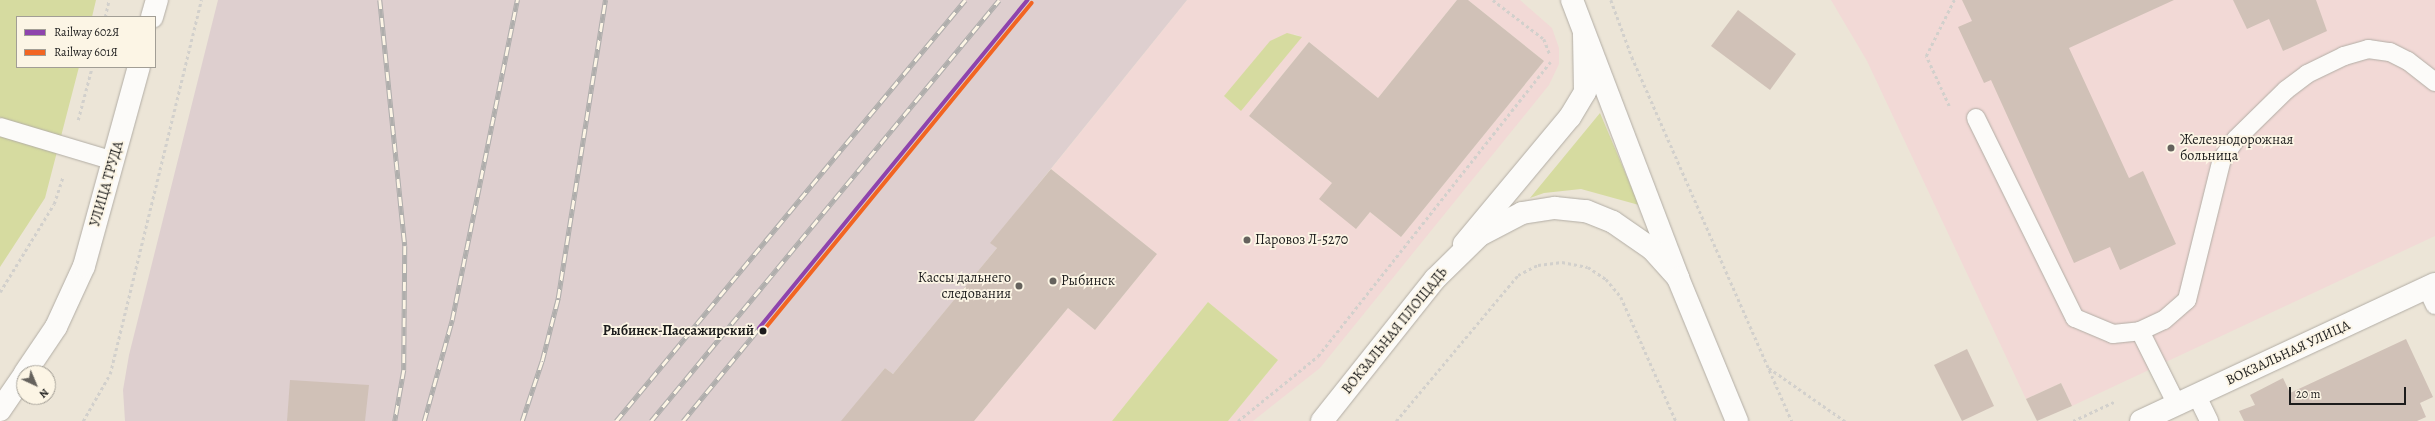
<!DOCTYPE html>
<html>
<head>
<meta charset="utf-8">
<style>
  body { margin:0 }
  #map { position:relative; width:2435px; height:421px; overflow:hidden; background:#ece5d7; font-family:Alegreya,serif }
  div>[style] { position:absolute }
  .built>* { inset:0; background:#f2d9d6 }
  .industrial>* { inset:0; background:#decfcf }
  .green>* { inset:0; background:#d6dba0 }
  .building>* { inset:0; background:#d0c1b7 }
  .path>* { height:2.5px; margin-top:-1.25px; transform-origin:0; background:repeating-linear-gradient(90deg,#d2d0cc 0 3px,transparent 0 6px) }
  .roads { filter:drop-shadow(0 0 1px #b2ada5) drop-shadow(0 0 1px #b2ada5) }
  .service>* { height:18px; margin:-9px; padding:0 9px; transform-origin:9px; border-radius:9px; background:#fcfbf9 }
  .minor>* { height:22px; margin:-11px; padding:0 11px; transform-origin:11px; border-radius:11px; background:#fcfbf9 }
  .tertiary>* { height:22px; margin:-11px; padding:0 11px; transform-origin:11px; border-radius:11px; background:#fcfbf9 }
  .rail>* { height:4.5px; margin-top:-2.25px; transform-origin:0; background:repeating-linear-gradient(90deg,#fcf5e5 0 9px,#afaeac 0 18px); box-sizing:border-box; border-block:1px solid #afaeac }
  .rail-1>* { height:4px; margin:-2px; padding:0 2px; transform-origin:2px; border-radius:2px; background:#8e44ad }
  .rail-2>* { height:4px; margin:-2px; padding:0 2px; transform-origin:2px; border-radius:2px; background:#f26522 }
  .dots>* { width:11px; height:11px; translate:-50% -50%; box-sizing:border-box; border:2px solid #fcf5e5; border-radius:50% }
  span { translate:-50% -50%; white-space:nowrap; text-align:center; line-height:1.15; -webkit-text-stroke:3.5px #fcf5e5; paint-order:stroke }
  .poi-label { font-size:14px; color:#1c1c1c }
  .left { translate:0 -50%; text-align:left }
  .right { translate:-100% -50%; text-align:right }
  .street-label { font-size:14px; color:#1c1c1c }
  .stop-label { font-size:14px; color:#1c1c1c; font-weight:700 }
  .legend { position:absolute; left:16px; top:16px; width:140px; height:52px; box-sizing:border-box; background:#fcf5e5; border:1px solid #a29e95; margin:0; padding:5px 7px; list-style:none; font-size:12px; color:#1c1c1c }
  .legend li { display:flex; align-items:center; gap:8px; height:20px }
  .legend b { width:20px; border:1px solid #a29e95 }
  .north { position:absolute; left:16px; top:365px; width:40px; height:40px; box-sizing:border-box; background:#fcf5e5; border:1px solid #a29e95; border-radius:50%; rotate:136deg; font-size:11px; font-weight:700; line-height:16px; text-align:center; color:#1c1c1c }
  .north::after { content:''; display:block; margin:auto; width:14px; height:18px; background:#65625d; clip-path:polygon(50% 0,100% 100%,50% 72%,0 100%) }
  .scale { position:absolute; left:2289px; top:387px; width:117px; height:18px; box-sizing:border-box; border:2px solid #1c1c1c; border-top:0; padding-left:5px; font-size:12px; line-height:14px; white-space:nowrap; color:#1c1c1c; -webkit-text-stroke:3px #fcf5e5; paint-order:stroke }
</style>
</head>
<body>
<div id="map">
  <div class="built">
    <div style="clip-path:polygon(evenodd,1187px 0,1457px 0,1378px 98px,1309px 42px,1249px 116px,1332px 183px,1356px 229px,1370px 212px,1401px 237px,1544px 61px,1468px 0,1520px 0,1552px 28px,1559px 48px,1559px 64px,1549px 85px,1320px 368px,1253px 421px,1228px 421px,1278px 360px,1208px 302px,1112px 421px,974px 421px,1068px 308px,1095px 330px,1157px 254px,1051px 169px,1187px 0,1295px 34px,1301px 37px,1241px 110px,1224px 96px,1295px 34px)"></div>
    <div style="clip-path:polygon(1831px 0,2435px 0,2435px 236px,2072px 406px,2061px 383px,2026px 399px,1867px 61px)"></div>
  </div>
  <div class="industrial">
    <div style="clip-path:polygon(218px 0,1187px 0,991px 243px,997px 248px,893px 374px,885px 368px,842px 421px,125px 421px,123px 390px,129px 355px)"></div>
  </div>
  <div class="green">
    <div style="clip-path:polygon(0 0,96px 0,92px 17px,17px 17px,17px 67px,79px 67px,45px 198px,0 267px)"></div>
    <div style="clip-path:polygon(1287px 33px,1302px 37px,1241px 111px,1224px 96px,1270px 41px)"></div>
    <div style="clip-path:polygon(1600px 113px,1639px 205px,1581px 189px,1544px 193px,1530px 198px)"></div>
    <div style="clip-path:polygon(1208px 302px,1278px 360px,1228px 421px,1112px 421px)"></div>
  </div>
  <div class="building">
    <div style="clip-path:polygon(1457px 0,1468px 0,1544px 61px,1401px 237px,1370px 212px,1356px 229px,1319px 199px,1332px 183px,1249px 116px,1309px 42px,1378px 98px)"></div>
    <div style="clip-path:polygon(1962px 0,2174px 0,2069px 48px,2129px 178px,2143px 171px,2176px 244px,2120px 270px,2110px 247px,2074px 263px,1991px 80px,1984px 83px,1958px 27px,1972px 21px)"></div>
    <div style="clip-path:polygon(2233px 0,2316px 0,2327px 31px,2283px 51px,2269px 19px,2247px 29px)"></div>
    <div style="clip-path:polygon(1738px 10px,1796px 54px,1770px 90px,1711px 46px)"></div>
    <div style="clip-path:polygon(1051px 169px,1157px 254px,1095px 330px,1068px 308px,974px 421px,841px 421px,885px 368px,893px 374px,944px 312px,997px 248px,990px 243px)"></div>
    <div style="clip-path:polygon(2406px 339px,2433px 397px,2420px 403px,2426px 417px,2417px 421px,2244px 421px,2239px 411px,2255px 405px,2250px 395px,2283px 378px,2290px 393px)"></div>
    <div style="clip-path:polygon(1967px 349px,1994px 406px,1962px 421px,1934px 365px)"></div>
    <div style="clip-path:polygon(290px 380px,369px 385px,365px 421px,287px 421px)"></div>
    <div style="clip-path:polygon(2061px 383px,2072px 406px,2037px 421px,2026px 399px)"></div>
  </div>
  <div class="path">
    <div style="left:1493px;top:0;width:64px;rotate:37.4deg"></div>
    <div style="left:1544px;top:39px;width:17px;rotate:69deg"></div>
    <div style="left:1611px;top:0;width:61px;rotate:69.8deg"></div>
    <div style="left:1632px;top:57px;width:398px;rotate:66.3deg"></div>
    <div style="left:105px;top:17px;width:17px;rotate:-77deg"></div>
    <div style="left:1949px;top:106px;width:55px;rotate:-114.7deg"></div>
    <div style="left:1926px;top:56px;width:63px;rotate:-63.4deg"></div>
    <div style="left:78px;top:120px;width:55px;rotate:-75.2deg"></div>
    <div style="left:0;top:292px;width:103px;rotate:-58.5deg"></div>
    <div style="left:54px;top:204px;width:28px;rotate:-72deg"></div>
    <div style="left:1769px;top:368px;width:93px;rotate:34.9deg"></div>
    <div style="left:83px;top:421px;width:54px;rotate:-60.1deg"></div>
    <div style="left:110px;top:374px;width:385px;rotate:-76.3deg"></div>
    <div style="left:1238px;top:421px;width:103px;rotate:-39.1deg"></div>
    <div style="left:1318px;top:356px;width:375px;rotate:-51.7deg"></div>
    <div style="left:1396px;top:421px;width:190px;rotate:-50.1deg"></div>
    <div style="left:1518px;top:275px;width:22px;rotate:-27deg"></div>
    <div style="left:1538px;top:265px;width:24px;rotate:-7deg"></div>
    <div style="left:1562px;top:262px;width:26px;rotate:11deg"></div>
    <div style="left:1588px;top:267px;width:22px;rotate:34deg"></div>
    <div style="left:1606px;top:279px;width:23px;rotate:50deg"></div>
    <div style="left:1621px;top:297px;width:136px;rotate:66.1deg"></div>
    <div style="left:2073px;top:421px;width:47px;rotate:-24.9deg"></div>
  </div>
  <div class="roads">
    <div class="service">
      <div style="left:1976px;top:118px;width:223px;rotate:63.7deg"></div>
      <div style="left:2075px;top:318px;width:41px;rotate:22.8deg"></div>
      <div style="left:2113px;top:334px;width:27px;rotate:-6deg"></div>
      <div style="left:2140px;top:331px;width:26px;rotate:-25deg"></div>
      <div style="left:2164px;top:320px;width:30px;rotate:-41deg"></div>
      <div style="left:2187px;top:300px;width:145px;rotate:-76.1deg"></div>
      <div style="left:2222px;top:159px;width:24px;rotate:-55deg"></div>
      <div style="left:2236px;top:139px;width:70px;rotate:-44.4deg"></div>
      <div style="left:2286px;top:90px;width:26px;rotate:-37deg"></div>
      <div style="left:2307px;top:74px;width:41px;rotate:-25.9deg"></div>
      <div style="left:2344px;top:56px;width:25px;rotate:-16deg"></div>
      <div style="left:2368px;top:49px;width:22px;rotate:8deg"></div>
      <div style="left:2390px;top:52px;width:20px;rotate:27deg"></div>
      <div style="left:2408px;top:61px;width:34px;rotate:38deg"></div>
      <div style="left:0;top:127px;width:119px;rotate:16.6deg"></div>
      <div style="left:2427px;top:288px;width:19px;rotate:65deg"></div>
      <div style="left:2140px;top:331px;width:83px;rotate:63.4deg"></div>
      <div style="left:2197px;top:396px;width:28px;rotate:64deg"></div>
    </div>
    <div class="minor">
      <div style="left:1572px;top:0;width:297px;rotate:69.1deg"></div>
      <div style="left:1464px;top:244px;width:165px;rotate:-50.2deg"></div>
      <div style="left:1570px;top:117px;width:29px;rotate:-59deg"></div>
      <div style="left:1585px;top:92px;width:58px;rotate:-91deg"></div>
      <div style="left:2141px;top:421px;width:324px;rotate:-25deg"></div>
    </div>
    <div class="tertiary">
      <div style="left:152px;top:17px;width:18px;rotate:-74deg"></div>
      <div style="left:25px;top:373px;width:55px;rotate:-56deg"></div>
      <div style="left:56px;top:327px;width:67px;rotate:-65.3deg"></div>
      <div style="left:84px;top:266px;width:206px;rotate:-74.6deg"></div>
      <div style="left:0;top:410px;width:42px;rotate:-55.6deg"></div>
      <div style="left:1322px;top:421px;width:181px;rotate:-51.5deg"></div>
      <div style="left:1435px;top:279px;width:63px;rotate:-44.4deg"></div>
      <div style="left:1480px;top:235px;width:47px;rotate:-27.6deg"></div>
      <div style="left:1522px;top:213px;width:33px;rotate:-9deg"></div>
      <div style="left:1555px;top:208px;width:31px;rotate:6deg"></div>
      <div style="left:1586px;top:211px;width:29px;rotate:22deg"></div>
      <div style="left:1613px;top:222px;width:47px;rotate:34.7deg"></div>
      <div style="left:1652px;top:249px;width:39px;rotate:48deg"></div>
      <div style="left:1678px;top:278px;width:155px;rotate:67.6deg"></div>
    </div>
  </div>
  <div class="rail">
    <div style="left:380px;top:0;width:247px;rotate:84.2deg"></div>
    <div style="left:405px;top:246px;width:124px;rotate:90.5deg"></div>
    <div style="left:404px;top:370px;width:52px;rotate:100deg"></div>
    <div style="left:424px;top:421px;width:105px;rotate:-74.5deg"></div>
    <div style="left:452px;top:320px;width:327px;rotate:-78.5deg"></div>
    <div style="left:522px;top:421px;width:63px;rotate:-71.6deg"></div>
    <div style="left:542px;top:361px;width:65px;rotate:-75.7deg"></div>
    <div style="left:558px;top:298px;width:302px;rotate:-81deg"></div>
    <div style="left:616px;top:421px;width:547px;rotate:-50.34deg"></div>
    <div style="left:651px;top:421px;width:546px;rotate:-50.42deg"></div>
    <div style="left:683px;top:421px;width:120px;rotate:-50.7deg"></div>
  </div>
  <div class="rail-1">
    <div style="left:759px;top:328px;width:424px;rotate:-50.7deg"></div>
  </div>
  <div class="rail-2">
    <div style="left:763px;top:331px;width:424px;rotate:-50.7deg"></div>
  </div>
  <div class="dots">
    <div style="left:2171px;top:148px;background:#65625d"></div>
    <div style="left:1247px;top:240px;background:#65625d"></div>
    <div style="left:1053px;top:281px;background:#65625d"></div>
    <div style="left:1019px;top:286px;background:#65625d"></div>
    <div style="left:763px;top:331px;background:#1c1c1c"></div>
  </div>
  <div class="poi-label">
    <span class="left" style="left:2180px;top:148px">Железнодорожная<br>больница</span>
    <span class="left" style="left:1255px;top:240px">Паровоз Л-5270</span>
    <span class="right" style="left:1011px;top:286px">Кассы дальнего<br>следования</span>
    <span class="left" style="left:1061px;top:281px">Рыбинск</span>
  </div>
  <div class="street-label">
    <span style="left:107px;top:184px;rotate:-74deg">УЛИЦА ТРУДА</span>
    <span style="left:1395px;top:331px;rotate:-51deg">ВОКЗАЛЬНАЯ ПЛОЩАДЬ</span>
    <span style="left:2288px;top:353px;rotate:-25deg">ВОКЗАЛЬНАЯ УЛИЦА</span>
  </div>
  <div class="stop-label">
    <span class="right" style="left:754px;top:331px">Рыбинск-Пассажирский</span>
  </div>
  <ul class="legend">
  <li><b style="height:5px;background:#8e44ad"></b>Railway 602Я</li>
  <li><b style="height:5px;background:#f26522"></b>Railway 601Я</li>
  </ul>
  <div class="north">N</div>
  <div class="scale">20 m</div>
</div>
</body>
</html>
